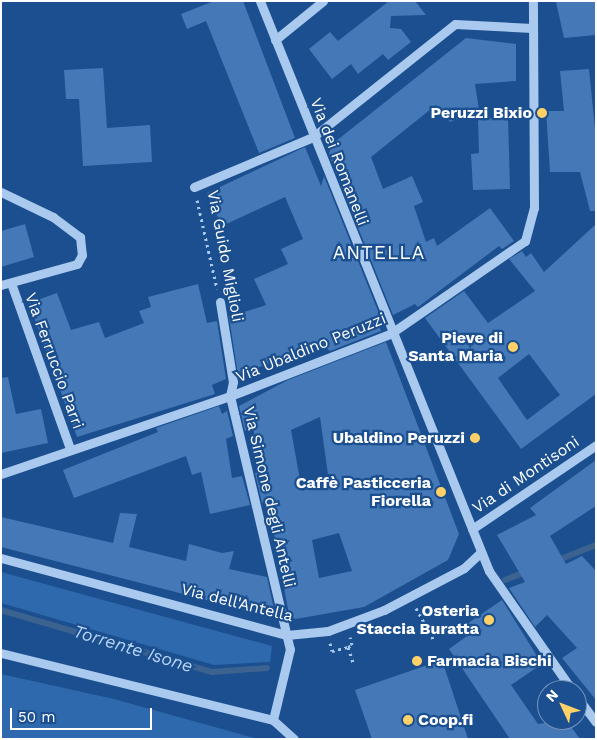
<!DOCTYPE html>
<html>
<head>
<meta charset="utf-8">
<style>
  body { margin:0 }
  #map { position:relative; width:597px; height:740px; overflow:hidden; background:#1b4f8f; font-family:"Work Sans",sans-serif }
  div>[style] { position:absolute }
  .green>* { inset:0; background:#2e69ad }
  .stream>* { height:5.5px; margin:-2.75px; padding:0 2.75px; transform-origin:2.75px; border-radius:2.75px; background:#3c6290 }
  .building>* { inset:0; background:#4478b7 }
  .path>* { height:3px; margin-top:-1.5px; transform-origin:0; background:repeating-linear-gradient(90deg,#a9c9ee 0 2.5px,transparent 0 6.5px) }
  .minor>* { height:9px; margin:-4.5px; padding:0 4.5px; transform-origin:4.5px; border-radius:4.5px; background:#a9c9ee }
  .dots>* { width:14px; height:14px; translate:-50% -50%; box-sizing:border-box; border:2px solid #1b4f8f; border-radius:50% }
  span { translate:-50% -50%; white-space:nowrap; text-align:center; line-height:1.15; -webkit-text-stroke:4.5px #1b4f8f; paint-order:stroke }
  .poi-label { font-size:16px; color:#fff; font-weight:700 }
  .right { translate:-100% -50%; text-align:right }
  .left { translate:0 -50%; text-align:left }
  .street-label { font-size:16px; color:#fff }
  .water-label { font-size:18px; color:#b5d3f5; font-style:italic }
  .quarter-label { font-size:19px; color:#fff; letter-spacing:1px }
  .frame { position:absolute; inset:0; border:2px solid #fff; pointer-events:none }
  .north { position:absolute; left:537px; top:680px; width:50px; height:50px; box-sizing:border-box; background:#1b4f8f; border:1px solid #7695bc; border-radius:50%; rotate:313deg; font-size:14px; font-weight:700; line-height:20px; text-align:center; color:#fff }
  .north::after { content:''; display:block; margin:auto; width:18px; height:22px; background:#ffd166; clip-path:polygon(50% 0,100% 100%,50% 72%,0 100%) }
  .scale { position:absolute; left:10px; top:708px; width:142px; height:22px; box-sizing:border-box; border:2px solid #fff; border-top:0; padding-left:6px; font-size:15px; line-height:18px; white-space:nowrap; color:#fff; -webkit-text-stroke:4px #1b4f8f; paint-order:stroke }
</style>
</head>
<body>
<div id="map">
  <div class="green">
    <div style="clip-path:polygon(1px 572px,272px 646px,270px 662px,214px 665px,1px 603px)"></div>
    <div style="clip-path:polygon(1px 674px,114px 699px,258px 739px,1px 739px)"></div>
  </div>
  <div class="stream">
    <div style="left:556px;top:561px;width:43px;rotate:-21.8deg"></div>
    <div style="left:505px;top:580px;width:22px;rotate:-21deg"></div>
    <div style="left:1px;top:610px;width:220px;rotate:16.4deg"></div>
    <div style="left:212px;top:672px;width:55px;rotate:-4.2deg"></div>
  </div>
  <div class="building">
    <div style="clip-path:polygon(214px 1px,243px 1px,295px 138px,259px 153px,206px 21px,187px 29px,181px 14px)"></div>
    <div style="clip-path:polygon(389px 1px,415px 1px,426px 15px,391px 16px,390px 28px,401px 29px,411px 42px,388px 60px,383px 54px,358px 74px,351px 64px,332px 79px,309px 49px,330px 32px,338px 41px)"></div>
    <div style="clip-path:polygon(564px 1px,596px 1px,596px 35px,564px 38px,556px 2px)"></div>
    <div style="clip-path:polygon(466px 38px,516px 44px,516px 81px,475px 84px,479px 110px,450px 122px,436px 105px,371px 157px,383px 189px,412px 176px,423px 202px,414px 206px,426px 242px,434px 238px,437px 246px,490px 208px,514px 241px,502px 249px,499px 246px,418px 307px,415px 304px,393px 315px,329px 155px,331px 145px)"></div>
    <div style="clip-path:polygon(103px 68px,107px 128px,150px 125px,152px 162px,83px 166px,79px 99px,66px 99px,64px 70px)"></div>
    <div style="clip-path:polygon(589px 69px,596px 139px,596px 211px,590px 211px,580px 172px,550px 172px,546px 111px,564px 111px,560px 71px)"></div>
    <div style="clip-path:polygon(508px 118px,510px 189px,473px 190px,471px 154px,479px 153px,478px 119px)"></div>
    <div style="clip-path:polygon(305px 147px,321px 186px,324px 176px,382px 321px,378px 323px,381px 331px,330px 351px,321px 344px,238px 375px,229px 317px,266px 305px,254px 279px,288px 264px,281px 249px,303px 239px,285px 197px,222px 226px,207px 193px)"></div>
    <div style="clip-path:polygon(25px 224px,34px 257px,1px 267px,1px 231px)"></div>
    <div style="clip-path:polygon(evenodd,596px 224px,596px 394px,521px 449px,425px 318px,464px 291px,488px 323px,535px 291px,509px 259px,522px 251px,526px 257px,531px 253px,544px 272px,596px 224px,529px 354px,560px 395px,527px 420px,498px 378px,529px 354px)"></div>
    <div style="clip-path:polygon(198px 284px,207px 323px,217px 321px,226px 379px,212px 385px,215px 394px,77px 437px,29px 303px,57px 293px,71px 330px,99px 322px,105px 338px,144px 323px,139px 311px,151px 307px,148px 297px)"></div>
    <div style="clip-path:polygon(evenodd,386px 342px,459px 534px,448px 560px,364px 607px,290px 620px,268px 501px,262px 503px,255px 473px,262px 471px,253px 428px,245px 431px,239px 406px,288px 380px,386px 342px,320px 417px,329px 482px,302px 491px,291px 430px,320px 417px,386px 342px,339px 533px,352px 571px,319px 578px,312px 540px,339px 533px)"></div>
    <div style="clip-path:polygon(8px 377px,16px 414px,41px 409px,48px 443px,1px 453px,1px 378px)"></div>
    <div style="clip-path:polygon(219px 406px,222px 414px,227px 411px,233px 436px,226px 439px,232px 478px,242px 476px,250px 505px,210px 514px,201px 472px,192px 475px,186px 456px,74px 498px,63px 470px,158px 432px,156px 428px)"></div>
    <div style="clip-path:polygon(596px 460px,596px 506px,550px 536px,566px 564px,582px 556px,596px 571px,596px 700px,562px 658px,577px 648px,547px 615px,535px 627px,509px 588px,525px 582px,497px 535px,536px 515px,530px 508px)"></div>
    <div style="clip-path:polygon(120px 513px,137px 514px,129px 547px,186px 561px,189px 544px,222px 553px,234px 551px,229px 569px,267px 577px,276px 618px,1px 547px,1px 517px,113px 543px)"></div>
    <div style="clip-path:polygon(502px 600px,542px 664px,511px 685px,538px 724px,566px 720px,580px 739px,510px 739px,449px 649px,467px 636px,461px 628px)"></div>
    <div style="clip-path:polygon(442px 660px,468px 739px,372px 739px,355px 690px)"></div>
  </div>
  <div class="path">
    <div style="left:197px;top:200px;width:91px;rotate:77.3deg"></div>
    <div style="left:416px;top:608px;width:37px;rotate:61deg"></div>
    <div style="left:330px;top:643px;width:8px;rotate:76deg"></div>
    <div style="left:332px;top:651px;width:16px;rotate:-14deg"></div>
    <div style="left:348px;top:647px;width:4px;rotate:-27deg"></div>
    <div style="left:352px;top:645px;width:8px;rotate:-104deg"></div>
    <div style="left:348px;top:647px;width:16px;rotate:72deg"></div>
  </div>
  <div class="minor">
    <div style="left:260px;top:1px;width:614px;rotate:68.11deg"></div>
    <div style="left:489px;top:571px;width:145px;rotate:55.1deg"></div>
    <div style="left:275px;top:40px;width:62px;rotate:-39.1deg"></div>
    <div style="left:194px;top:187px;width:129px;rotate:-22.8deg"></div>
    <div style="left:313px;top:137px;width:181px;rotate:-38.5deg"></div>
    <div style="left:455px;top:24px;width:77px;rotate:3deg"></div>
    <div style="left:1px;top:192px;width:58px;rotate:25.7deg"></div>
    <div style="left:53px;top:217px;width:34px;rotate:37deg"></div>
    <div style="left:80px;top:237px;width:18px;rotate:84deg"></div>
    <div style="left:82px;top:255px;width:10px;rotate:119deg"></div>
    <div style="left:77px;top:264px;width:79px;rotate:164.6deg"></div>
    <div style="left:11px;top:283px;width:176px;rotate:70.4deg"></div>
    <div style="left:220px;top:302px;width:81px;rotate:80.8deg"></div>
    <div style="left:233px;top:382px;width:14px;rotate:102deg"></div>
    <div style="left:230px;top:396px;width:260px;rotate:76.7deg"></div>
    <div style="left:290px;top:649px;width:73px;rotate:103.5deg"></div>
    <div style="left:1px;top:474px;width:242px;rotate:-18.8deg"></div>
    <div style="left:230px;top:396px;width:172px;rotate:-21.2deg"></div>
    <div style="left:390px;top:334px;width:164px;rotate:-34.6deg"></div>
    <div style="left:525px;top:241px;width:34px;rotate:-75deg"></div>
    <div style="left:534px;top:208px;width:207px;rotate:-90.3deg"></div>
    <div style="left:472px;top:529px;width:150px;rotate:-34.1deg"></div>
    <div style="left:1px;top:558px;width:296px;rotate:15.1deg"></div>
    <div style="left:287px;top:635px;width:41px;rotate:-5.6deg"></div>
    <div style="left:328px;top:631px;width:60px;rotate:-20.6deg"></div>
    <div style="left:384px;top:610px;width:90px;rotate:-27.7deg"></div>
    <div style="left:464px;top:568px;width:23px;rotate:-43deg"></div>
    <div style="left:1px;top:653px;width:280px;rotate:13.8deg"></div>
    <div style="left:273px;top:720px;width:28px;rotate:42deg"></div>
    <div style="left:577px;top:697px;width:31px;rotate:53deg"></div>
  </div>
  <div class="dots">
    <div style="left:542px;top:113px;background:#ffd166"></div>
    <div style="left:513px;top:347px;background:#ffd166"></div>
    <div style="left:475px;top:438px;background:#ffd166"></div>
    <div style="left:441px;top:492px;background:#ffd166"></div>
    <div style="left:489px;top:620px;background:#ffd166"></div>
    <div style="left:417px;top:661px;background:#ffd166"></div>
    <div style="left:408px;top:720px;background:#ffd166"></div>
  </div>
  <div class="poi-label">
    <span class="right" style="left:532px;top:113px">Peruzzi Bixio</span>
    <span class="right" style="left:503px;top:347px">Pieve di<br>Santa Maria</span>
    <span class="right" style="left:465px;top:438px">Ubaldino Peruzzi</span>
    <span class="right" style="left:431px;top:492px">Caffè Pasticceria<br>Fiorella</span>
    <span class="right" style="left:479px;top:620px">Osteria<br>Staccia Buratta</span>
    <span class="left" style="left:427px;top:661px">Farmacia Bischi</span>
    <span class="left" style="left:418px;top:720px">Coop.fi</span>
  </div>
  <div class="street-label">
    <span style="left:339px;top:162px;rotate:69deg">Via dei Romanelli</span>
    <span style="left:225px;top:256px;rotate:79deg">Via Guido Miglioli</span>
    <span style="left:311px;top:348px;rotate:-22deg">Via Ubaldino Peruzzi</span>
    <span style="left:54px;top:361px;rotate:70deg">Via Ferruccio Parri</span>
    <span style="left:526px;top:475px;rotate:-34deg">Via di Montisoni</span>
    <span style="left:269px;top:497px;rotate:77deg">Via Simone degli Antelli</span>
    <span style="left:237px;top:603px;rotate:14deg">Via dell'Antella</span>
  </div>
  <div class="water-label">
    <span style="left:133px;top:649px;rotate:17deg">Torrente Isone</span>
  </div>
  <div class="quarter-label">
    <span style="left:379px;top:253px">ANTELLA</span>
  </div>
  <div class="frame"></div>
  <div class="north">N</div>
  <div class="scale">50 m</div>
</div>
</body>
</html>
